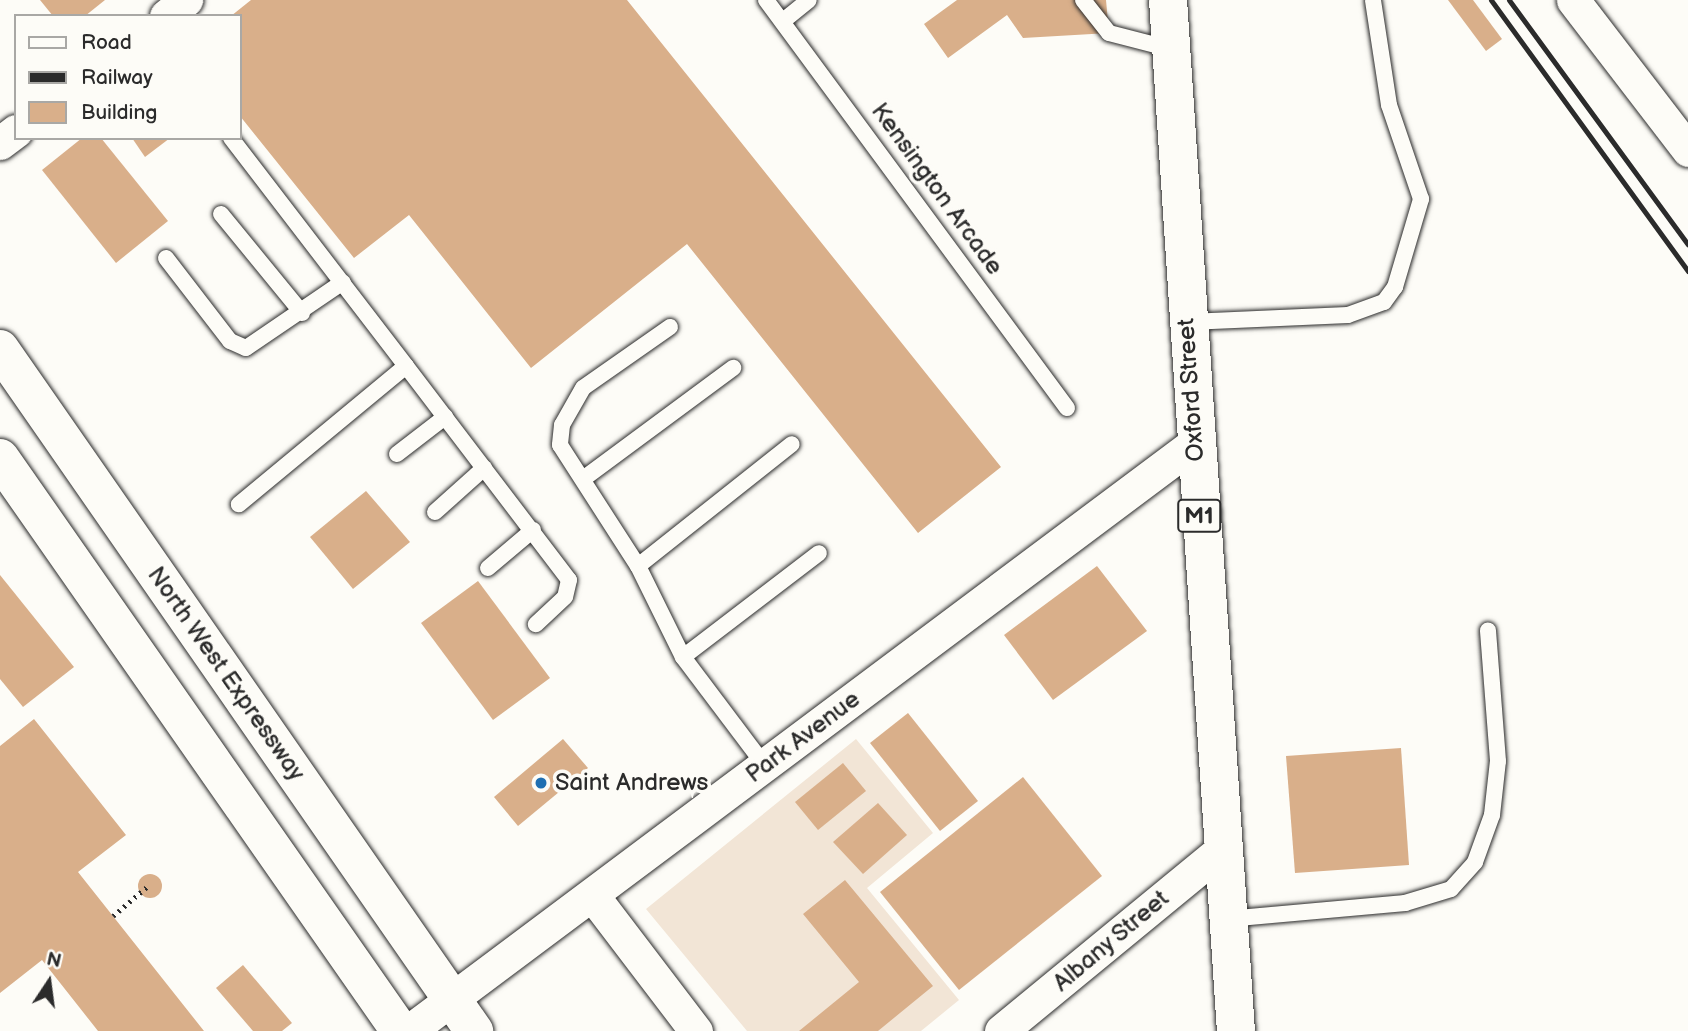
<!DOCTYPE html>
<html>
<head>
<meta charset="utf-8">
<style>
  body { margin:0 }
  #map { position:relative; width:1688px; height:1031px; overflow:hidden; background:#fdfcf7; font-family:"Balsamiq Sans",sans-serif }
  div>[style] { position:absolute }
  .built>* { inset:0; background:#f2e5d6 }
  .building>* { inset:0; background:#d9af8a }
  .round { border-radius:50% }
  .path>* { height:4.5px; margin-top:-2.25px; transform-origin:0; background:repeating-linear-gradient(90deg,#2b2b2b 0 2px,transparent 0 7px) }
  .roads { filter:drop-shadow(0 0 2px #2b2b2b) drop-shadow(0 0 2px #2b2b2b) }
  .service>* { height:16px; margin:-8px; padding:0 8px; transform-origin:8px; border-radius:8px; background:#fdfcf7 }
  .minor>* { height:33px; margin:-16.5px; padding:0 16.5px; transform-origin:16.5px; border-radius:16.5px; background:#fdfcf7 }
  .secondary>* { height:38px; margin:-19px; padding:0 19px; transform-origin:19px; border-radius:19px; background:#fdfcf7 }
  .primary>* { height:38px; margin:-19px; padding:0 19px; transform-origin:19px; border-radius:19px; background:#fdfcf7 }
  .rail>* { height:5px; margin:-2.5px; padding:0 2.5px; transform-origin:2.5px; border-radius:2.5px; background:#2b2b2b }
  .dots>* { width:19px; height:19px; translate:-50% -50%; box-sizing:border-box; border:4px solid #fdfcf7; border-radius:50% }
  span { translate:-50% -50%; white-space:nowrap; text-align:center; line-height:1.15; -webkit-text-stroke:7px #fdfcf7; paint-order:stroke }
  .shield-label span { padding:2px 5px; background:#fdfcf7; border:2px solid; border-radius:5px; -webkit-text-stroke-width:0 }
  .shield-label { font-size:23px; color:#2b2b2b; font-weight:700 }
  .street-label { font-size:24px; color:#2b2b2b }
  .poi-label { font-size:24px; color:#2b2b2b }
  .left { translate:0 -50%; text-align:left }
  .legend { position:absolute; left:14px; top:14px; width:228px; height:126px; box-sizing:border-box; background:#fdfcf7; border:2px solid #a9a8a5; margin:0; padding:9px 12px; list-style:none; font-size:21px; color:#2b2b2b }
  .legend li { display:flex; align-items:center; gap:14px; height:35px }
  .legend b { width:35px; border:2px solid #a9a8a5 }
  .north { position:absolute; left:14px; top:947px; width:70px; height:70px; -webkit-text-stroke:5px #fdfcf7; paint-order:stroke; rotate:13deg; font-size:19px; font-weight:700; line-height:28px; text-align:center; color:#2b2b2b }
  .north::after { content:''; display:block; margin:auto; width:24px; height:32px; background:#2b2b2b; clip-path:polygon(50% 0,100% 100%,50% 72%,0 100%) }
</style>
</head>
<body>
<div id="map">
  <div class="built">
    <div style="clip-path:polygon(856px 739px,933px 833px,867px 888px,959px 1000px,921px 1031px,747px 1031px,646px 909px)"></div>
  </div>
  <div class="building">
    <div style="clip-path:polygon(40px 0,105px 0,85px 16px,53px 16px)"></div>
    <div style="clip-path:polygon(251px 0,627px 0,1001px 467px,918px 533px,687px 244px,531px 368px,409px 215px,354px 258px,240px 116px,240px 16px,231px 16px)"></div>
    <div style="clip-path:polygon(957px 0,1106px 0,1109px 33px,1023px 38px,1007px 15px,948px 58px,924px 24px)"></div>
    <div style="clip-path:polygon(1448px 0,1473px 0,1502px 39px,1486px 51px)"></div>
    <div style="clip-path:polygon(82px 138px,101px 138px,168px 221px,116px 263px,42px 170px)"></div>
    <div style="clip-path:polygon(132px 138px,170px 138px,145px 157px)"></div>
    <div style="clip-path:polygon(366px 491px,410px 542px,353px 589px,310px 537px)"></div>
    <div style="clip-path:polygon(1097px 566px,1147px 631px,1053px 700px,1004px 635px)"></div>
    <div style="clip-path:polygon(0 575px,74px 667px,23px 707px,0 679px)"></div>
    <div style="clip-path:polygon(478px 581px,550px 678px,493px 720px,421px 623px)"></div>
    <div style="clip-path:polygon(908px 713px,978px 801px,940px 831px,870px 743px)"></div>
    <div style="clip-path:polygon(34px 719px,126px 835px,78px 872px,204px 1031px,98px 1031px,42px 960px,0 993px,0 746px)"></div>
    <div style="clip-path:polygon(563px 739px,588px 768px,518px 826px,494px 797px)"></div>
    <div style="clip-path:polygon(1401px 748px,1409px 865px,1295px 873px,1286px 756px)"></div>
    <div style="clip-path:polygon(843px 763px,866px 791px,818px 830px,795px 802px)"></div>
    <div style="clip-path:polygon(1023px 777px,1102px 876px,959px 990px,880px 892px)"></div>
    <div style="clip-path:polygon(878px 803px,907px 835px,863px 874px,833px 842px)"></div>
    <div class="round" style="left:138px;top:874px;width:24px;height:24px"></div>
    <div style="clip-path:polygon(845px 880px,933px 986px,878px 1031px,799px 1031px,859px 982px,803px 914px)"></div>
    <div style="clip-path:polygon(243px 965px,292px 1023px,282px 1031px,253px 1031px,216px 988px)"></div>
  </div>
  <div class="path">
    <div style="left:113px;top:916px;width:48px;rotate:-40.7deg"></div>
  </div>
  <div class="roads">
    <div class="service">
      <div style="left:766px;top:0;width:507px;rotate:53.58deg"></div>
      <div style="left:1083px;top:0;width:42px;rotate:51.8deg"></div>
      <div style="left:1109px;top:33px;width:64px;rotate:14.5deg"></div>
      <div style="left:783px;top:21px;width:33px;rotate:-39deg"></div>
      <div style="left:231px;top:138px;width:287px;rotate:52.5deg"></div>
      <div style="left:406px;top:366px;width:217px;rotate:140.4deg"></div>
      <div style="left:221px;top:214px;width:128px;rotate:50.7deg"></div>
      <div style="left:166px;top:258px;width:105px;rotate:52.4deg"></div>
      <div style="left:230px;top:341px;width:17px;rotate:24deg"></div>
      <div style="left:246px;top:348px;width:117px;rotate:-34.2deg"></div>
      <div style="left:1189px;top:322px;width:159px;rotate:-2.5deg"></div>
      <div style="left:1348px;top:315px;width:38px;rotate:-20deg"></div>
      <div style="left:1384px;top:302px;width:19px;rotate:-54deg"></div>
      <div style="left:1395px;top:287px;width:92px;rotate:-73.5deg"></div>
      <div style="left:1421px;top:199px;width:99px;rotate:-108.8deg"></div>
      <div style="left:1389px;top:105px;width:106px;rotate:-98.7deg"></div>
      <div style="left:670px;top:327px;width:106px;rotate:145deg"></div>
      <div style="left:583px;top:388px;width:43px;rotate:119.6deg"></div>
      <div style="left:562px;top:425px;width:20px;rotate:96deg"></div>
      <div style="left:560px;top:445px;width:144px;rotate:57.2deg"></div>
      <div style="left:638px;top:566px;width:102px;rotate:63.7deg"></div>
      <div style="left:683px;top:657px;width:136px;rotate:53deg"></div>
      <div style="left:406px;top:366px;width:269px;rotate:52.7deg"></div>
      <div style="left:569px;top:580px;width:17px;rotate:103deg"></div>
      <div style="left:565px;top:597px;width:40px;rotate:137deg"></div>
      <div style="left:397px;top:454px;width:61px;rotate:-37.6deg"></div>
      <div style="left:583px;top:479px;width:187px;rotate:-36.5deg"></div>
      <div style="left:435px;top:512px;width:66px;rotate:-41.9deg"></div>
      <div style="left:638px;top:566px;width:196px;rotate:-38.4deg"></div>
      <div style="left:488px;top:568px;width:59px;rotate:-40.2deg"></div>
      <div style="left:683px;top:657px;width:171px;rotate:-37.4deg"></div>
      <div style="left:1227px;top:919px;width:179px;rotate:-5.1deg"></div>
      <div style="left:1405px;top:903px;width:48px;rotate:-16.9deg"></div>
      <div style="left:1451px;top:889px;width:36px;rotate:-48deg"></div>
      <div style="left:1475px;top:862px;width:50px;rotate:-70.1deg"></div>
      <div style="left:1492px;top:815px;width:54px;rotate:-83.7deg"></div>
      <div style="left:1498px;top:761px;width:131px;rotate:-94.4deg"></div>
    </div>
    <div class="minor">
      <div style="left:1573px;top:0;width:189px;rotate:52.5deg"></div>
      <div style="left:166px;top:16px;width:26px;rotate:-39deg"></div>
      <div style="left:0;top:143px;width:20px;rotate:-37deg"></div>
      <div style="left:593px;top:896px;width:170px;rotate:52.7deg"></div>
      <div style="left:409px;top:1031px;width:982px;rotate:-36.8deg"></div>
      <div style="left:1001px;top:1031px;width:285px;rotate:-39.4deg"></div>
    </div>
    <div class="secondary">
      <div style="left:0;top:349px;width:831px;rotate:55.2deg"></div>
      <div style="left:0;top:458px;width:699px;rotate:55.08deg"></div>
    </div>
    <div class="primary">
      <div style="left:1168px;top:0;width:1033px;rotate:86.23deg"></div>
    </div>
  </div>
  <div class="rail">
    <div style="left:1491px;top:0;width:335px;rotate:54deg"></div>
    <div style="left:1509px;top:0;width:303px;rotate:53.8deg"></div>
  </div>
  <div class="dots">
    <div style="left:541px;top:783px;background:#1f6fb2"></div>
  </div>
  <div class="shield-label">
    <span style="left:1199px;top:516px">M1</span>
  </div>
  <div class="street-label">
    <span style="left:937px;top:189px;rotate:54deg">Kensington Arcade</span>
    <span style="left:1191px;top:390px;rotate:-94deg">Oxford Street</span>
    <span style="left:226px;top:674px;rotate:55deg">North West Expressway</span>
    <span style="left:803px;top:737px;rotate:-37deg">Park Avenue</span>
    <span style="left:1111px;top:941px;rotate:-40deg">Albany Street</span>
  </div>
  <div class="poi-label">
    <span class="left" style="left:555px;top:783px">Saint Andrews</span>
  </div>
  <ul class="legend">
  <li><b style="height:9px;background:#fdfcf7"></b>Road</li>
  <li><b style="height:9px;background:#2b2b2b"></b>Railway</li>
  <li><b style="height:19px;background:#d9af8a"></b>Building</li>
  </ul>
  <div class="north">N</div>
</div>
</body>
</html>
